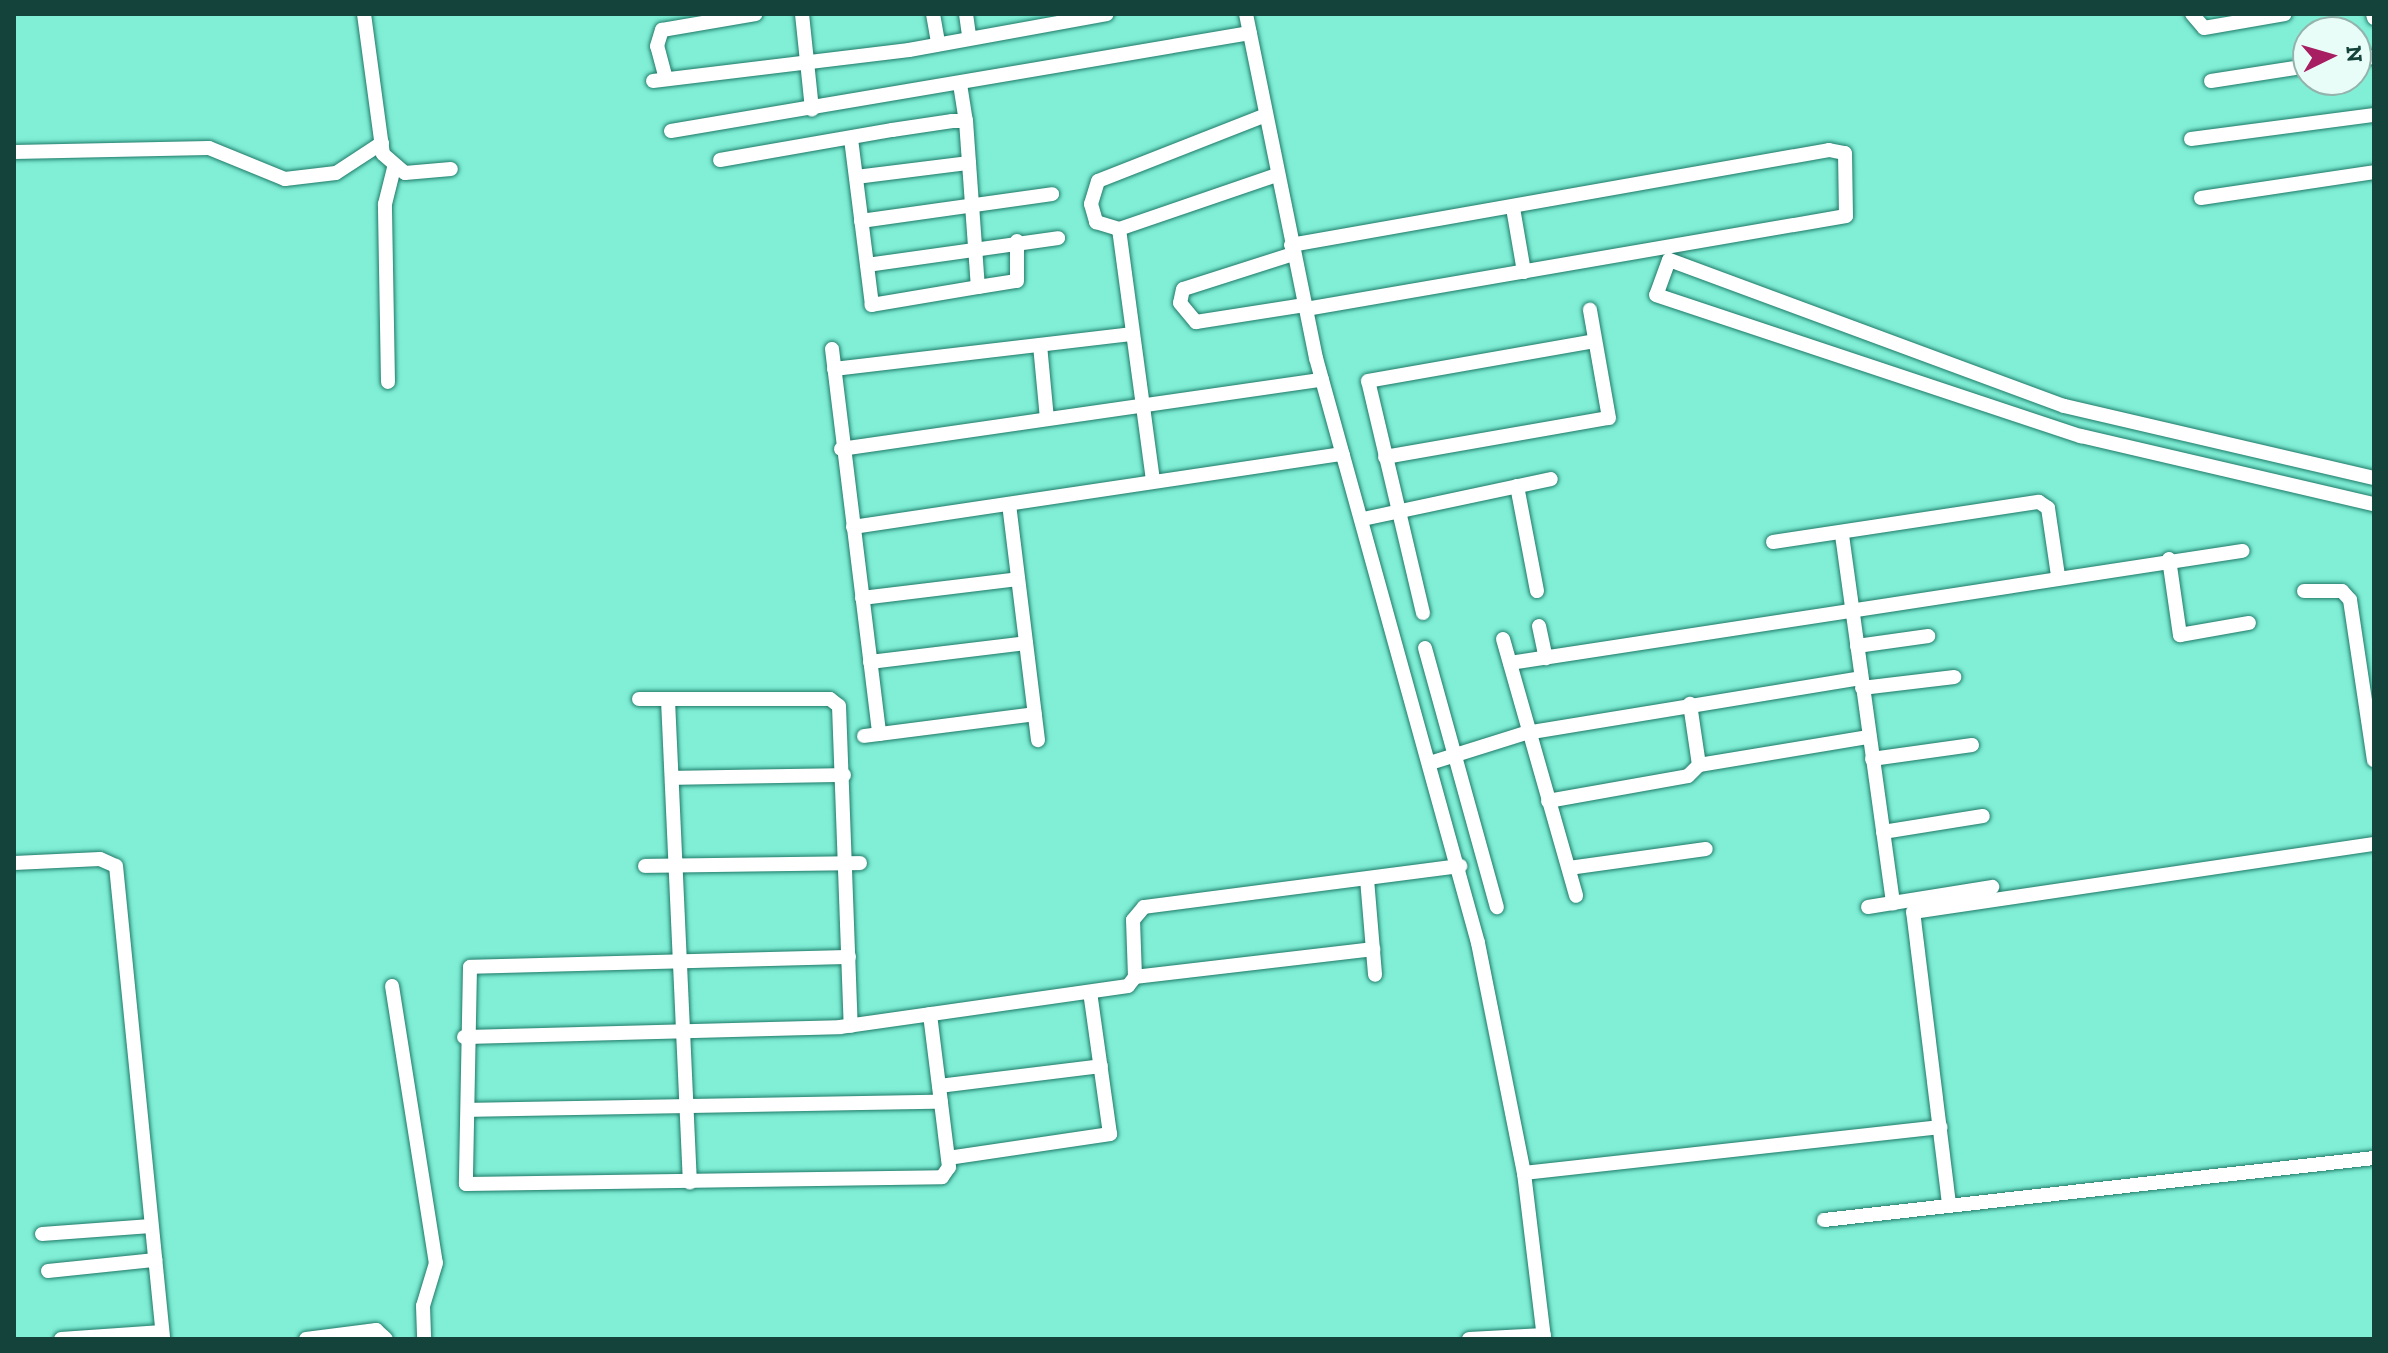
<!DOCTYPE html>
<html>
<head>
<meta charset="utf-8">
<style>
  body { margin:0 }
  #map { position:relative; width:2388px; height:1353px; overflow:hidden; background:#80efd6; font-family:"Zilla Slab",serif }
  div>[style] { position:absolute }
  .roads { filter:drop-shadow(0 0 2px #1f7a69) drop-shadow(0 0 2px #1f7a69) }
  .minor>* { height:14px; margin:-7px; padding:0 7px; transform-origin:7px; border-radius:7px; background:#fff }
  span { translate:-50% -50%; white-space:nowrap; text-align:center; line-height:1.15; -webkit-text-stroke:8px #e9fdf8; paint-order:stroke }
  .frame { position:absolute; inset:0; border:16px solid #13433a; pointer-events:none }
  .north { position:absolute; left:2292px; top:16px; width:80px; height:80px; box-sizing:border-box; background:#e9fdf8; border:2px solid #93b3ac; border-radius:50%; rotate:85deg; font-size:22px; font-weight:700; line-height:32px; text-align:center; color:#13433a }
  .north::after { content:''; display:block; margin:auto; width:28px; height:36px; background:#a81e62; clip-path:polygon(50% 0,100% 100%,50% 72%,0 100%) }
</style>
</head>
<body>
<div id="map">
  <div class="roads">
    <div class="minor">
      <div style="left:364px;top:14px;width:141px;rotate:82.3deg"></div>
      <div style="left:383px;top:154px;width:29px;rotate:41deg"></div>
      <div style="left:405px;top:173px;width:46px;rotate:-5deg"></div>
      <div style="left:802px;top:14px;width:96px;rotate:84deg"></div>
      <div style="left:933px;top:14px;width:29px;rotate:80deg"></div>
      <div style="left:966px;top:14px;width:22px;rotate:82deg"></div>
      <div style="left:1246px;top:14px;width:351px;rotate:78.5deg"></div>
      <div style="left:1316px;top:358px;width:607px;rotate:74.52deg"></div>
      <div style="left:1478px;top:943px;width:235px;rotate:78.7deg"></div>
      <div style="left:1524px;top:1173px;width:167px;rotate:83.1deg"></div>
      <div style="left:2192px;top:14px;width:18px;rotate:49deg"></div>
      <div style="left:2204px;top:28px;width:82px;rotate:-9.8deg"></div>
      <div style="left:2373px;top:14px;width:4px;rotate:76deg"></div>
      <div style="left:2356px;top:59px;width:18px;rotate:-6deg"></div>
      <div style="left:666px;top:79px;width:34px;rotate:-105deg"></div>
      <div style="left:657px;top:46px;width:17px;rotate:-73deg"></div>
      <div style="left:662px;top:30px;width:95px;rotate:-9.7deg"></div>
      <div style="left:653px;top:81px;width:258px;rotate:-6.9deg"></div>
      <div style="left:909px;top:50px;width:201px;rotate:-10.3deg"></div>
      <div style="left:2211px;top:81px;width:98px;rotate:-8.8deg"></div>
      <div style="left:960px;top:84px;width:37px;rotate:81deg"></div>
      <div style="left:1266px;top:115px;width:180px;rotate:158.6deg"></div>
      <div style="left:1098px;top:181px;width:24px;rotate:107deg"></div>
      <div style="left:1091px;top:204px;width:19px;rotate:74deg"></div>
      <div style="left:1096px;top:222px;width:24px;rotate:17deg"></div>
      <div style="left:1119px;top:229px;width:167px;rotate:-18.9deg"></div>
      <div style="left:671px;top:131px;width:587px;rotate:-9.61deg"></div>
      <div style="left:2191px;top:139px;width:185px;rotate:-7.5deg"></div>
      <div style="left:14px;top:152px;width:195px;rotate:-1.2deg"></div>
      <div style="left:209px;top:148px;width:82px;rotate:22.2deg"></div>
      <div style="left:285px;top:179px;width:51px;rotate:-6.7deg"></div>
      <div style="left:336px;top:173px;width:55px;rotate:-33.1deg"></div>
      <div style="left:720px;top:160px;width:175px;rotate:-9.9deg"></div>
      <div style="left:892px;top:130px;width:61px;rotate:-8.5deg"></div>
      <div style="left:952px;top:121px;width:14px"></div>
      <div style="left:966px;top:121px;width:166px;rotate:85.9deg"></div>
      <div style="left:978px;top:287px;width:108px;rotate:170.4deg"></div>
      <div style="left:872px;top:305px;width:168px;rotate:-97.2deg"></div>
      <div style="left:856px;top:177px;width:114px;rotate:-7.1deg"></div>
      <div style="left:2201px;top:198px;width:175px;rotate:-8.5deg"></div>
      <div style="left:1513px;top:208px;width:65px;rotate:80.2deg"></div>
      <div style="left:861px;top:221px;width:193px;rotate:-8deg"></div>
      <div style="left:1119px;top:229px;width:254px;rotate:82.3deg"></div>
      <div style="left:1291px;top:245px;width:546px;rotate:-10.01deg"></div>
      <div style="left:1829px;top:150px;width:16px;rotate:11deg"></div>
      <div style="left:1845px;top:153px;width:63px;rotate:89.1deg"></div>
      <div style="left:1846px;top:216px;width:548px;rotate:170.23deg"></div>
      <div style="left:1293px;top:254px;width:115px;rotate:162.3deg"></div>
      <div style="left:1183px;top:289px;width:14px;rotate:102deg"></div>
      <div style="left:1180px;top:303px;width:25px;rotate:50deg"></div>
      <div style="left:1196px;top:322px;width:110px;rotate:-8.9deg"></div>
      <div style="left:867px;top:265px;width:193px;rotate:-8deg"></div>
      <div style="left:978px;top:287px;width:39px;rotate:-9deg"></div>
      <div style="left:1017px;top:281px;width:40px;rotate:-90deg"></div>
      <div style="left:1040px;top:345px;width:74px;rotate:84.6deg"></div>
      <div style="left:832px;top:349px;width:388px;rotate:83deg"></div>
      <div style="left:834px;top:369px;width:301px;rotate:-6.7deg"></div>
      <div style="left:388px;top:382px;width:178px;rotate:-91deg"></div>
      <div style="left:385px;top:204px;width:37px;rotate:-76deg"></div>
      <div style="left:841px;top:449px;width:486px;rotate:-8.2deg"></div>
      <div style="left:1385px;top:457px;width:227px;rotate:-9.9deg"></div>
      <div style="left:1609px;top:418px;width:110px;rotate:-100deg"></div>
      <div style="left:2374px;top:478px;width:318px;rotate:-166.9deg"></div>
      <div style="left:2064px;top:406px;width:421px;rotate:-159.7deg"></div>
      <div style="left:1669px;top:260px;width:37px;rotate:110deg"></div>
      <div style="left:1656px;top:295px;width:448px;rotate:18.4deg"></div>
      <div style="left:2081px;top:436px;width:301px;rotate:13.1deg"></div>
      <div style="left:1517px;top:486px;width:107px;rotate:79.2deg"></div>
      <div style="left:1009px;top:504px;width:238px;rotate:83deg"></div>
      <div style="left:1363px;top:519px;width:192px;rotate:-12deg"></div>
      <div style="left:853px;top:527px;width:495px;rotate:-8.5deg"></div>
      <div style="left:1842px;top:535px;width:372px;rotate:82.1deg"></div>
      <div style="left:1773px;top:542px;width:269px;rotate:-8.6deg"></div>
      <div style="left:2039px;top:502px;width:11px;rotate:34deg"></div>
      <div style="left:2048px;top:508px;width:69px;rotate:81.6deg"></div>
      <div style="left:2169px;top:559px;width:77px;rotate:81.8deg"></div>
      <div style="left:2180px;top:635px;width:70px;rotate:-9.9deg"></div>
      <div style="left:2304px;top:591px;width:38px"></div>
      <div style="left:2342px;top:591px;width:12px;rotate:48deg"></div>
      <div style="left:2350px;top:600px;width:162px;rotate:81.5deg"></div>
      <div style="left:862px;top:598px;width:157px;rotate:-6.9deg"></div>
      <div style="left:1423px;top:613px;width:238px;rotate:-103.3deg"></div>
      <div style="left:1368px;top:381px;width:230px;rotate:-10deg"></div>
      <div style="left:1539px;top:626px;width:33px;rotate:78deg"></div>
      <div style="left:1503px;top:639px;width:267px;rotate:74.1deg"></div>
      <div style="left:1857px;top:646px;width:72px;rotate:-8deg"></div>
      <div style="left:1425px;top:648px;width:269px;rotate:74.5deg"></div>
      <div style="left:870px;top:662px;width:157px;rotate:-6.9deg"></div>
      <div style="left:1510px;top:663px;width:741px;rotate:-8.7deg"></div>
      <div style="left:1862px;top:688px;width:93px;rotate:-6.8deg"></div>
      <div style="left:639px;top:699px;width:191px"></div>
      <div style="left:830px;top:699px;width:11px;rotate:38deg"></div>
      <div style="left:839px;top:706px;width:320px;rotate:87.9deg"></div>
      <div style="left:668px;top:700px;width:483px;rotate:87.4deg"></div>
      <div style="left:864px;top:736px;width:172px;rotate:-7.3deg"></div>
      <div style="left:1872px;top:759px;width:101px;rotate:-8deg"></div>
      <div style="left:1430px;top:763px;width:101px;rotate:-17.4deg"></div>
      <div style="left:1526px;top:733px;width:339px;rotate:-9.3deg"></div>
      <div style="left:1699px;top:765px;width:172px;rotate:-9.4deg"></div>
      <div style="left:672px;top:778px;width:172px;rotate:-1deg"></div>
      <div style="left:1548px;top:801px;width:142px;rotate:-10.1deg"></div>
      <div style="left:1688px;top:776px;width:16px;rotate:-45deg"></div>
      <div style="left:1699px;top:765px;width:62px;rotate:-98.4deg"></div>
      <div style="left:1883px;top:832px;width:101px;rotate:-9.1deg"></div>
      <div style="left:14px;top:863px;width:86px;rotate:-2.7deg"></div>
      <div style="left:100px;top:859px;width:17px;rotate:24deg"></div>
      <div style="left:116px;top:866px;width:475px;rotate:84.3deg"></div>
      <div style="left:645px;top:866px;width:215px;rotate:-0.8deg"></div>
      <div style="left:1569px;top:868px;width:138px;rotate:-7.9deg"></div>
      <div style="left:1367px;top:879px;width:96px;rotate:85.2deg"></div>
      <div style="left:1868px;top:907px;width:126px;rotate:-9.2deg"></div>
      <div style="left:849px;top:957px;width:379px;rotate:178.5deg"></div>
      <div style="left:470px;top:967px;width:217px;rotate:91.1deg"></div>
      <div style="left:466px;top:1184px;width:476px;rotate:-0.8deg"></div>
      <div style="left:942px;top:1177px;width:12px;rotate:-55deg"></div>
      <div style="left:949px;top:1167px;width:154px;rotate:-97.1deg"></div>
      <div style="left:1135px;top:977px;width:240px;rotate:-6.7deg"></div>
      <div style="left:392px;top:986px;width:280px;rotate:81deg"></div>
      <div style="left:436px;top:1263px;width:45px;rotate:106.8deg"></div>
      <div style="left:423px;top:1306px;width:33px;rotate:88deg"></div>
      <div style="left:464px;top:1037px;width:376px;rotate:-1.5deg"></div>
      <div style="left:840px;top:1027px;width:291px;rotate:-8.1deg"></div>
      <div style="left:1128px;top:986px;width:11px;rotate:-52deg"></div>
      <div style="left:1135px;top:977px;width:57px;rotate:-92deg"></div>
      <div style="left:1133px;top:920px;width:17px;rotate:-50deg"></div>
      <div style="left:1144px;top:907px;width:319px;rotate:-7.4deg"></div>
      <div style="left:939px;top:1086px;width:163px;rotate:-7deg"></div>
      <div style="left:468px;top:1110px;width:473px;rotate:-1deg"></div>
      <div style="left:948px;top:1158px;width:164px;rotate:-8.4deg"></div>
      <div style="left:1110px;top:1134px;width:143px;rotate:-98deg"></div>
      <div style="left:1524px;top:1173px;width:419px;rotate:-6.3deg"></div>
      <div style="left:1949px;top:1204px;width:294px;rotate:-97deg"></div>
      <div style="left:1913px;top:912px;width:466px;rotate:-8.4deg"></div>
      <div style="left:1824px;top:1220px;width:553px;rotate:-6.43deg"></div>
      <div style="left:42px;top:1234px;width:109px;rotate:-4.2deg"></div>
      <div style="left:48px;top:1271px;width:108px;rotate:-5.9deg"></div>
      <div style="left:61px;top:1339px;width:101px;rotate:-4deg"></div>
      <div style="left:306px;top:1339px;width:71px;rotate:-7.3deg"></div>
      <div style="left:376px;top:1330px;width:13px;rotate:42deg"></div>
      <div style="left:1469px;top:1339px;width:75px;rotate:-3.1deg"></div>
    </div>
  </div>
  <div class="frame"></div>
  <div class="north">N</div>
</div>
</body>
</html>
